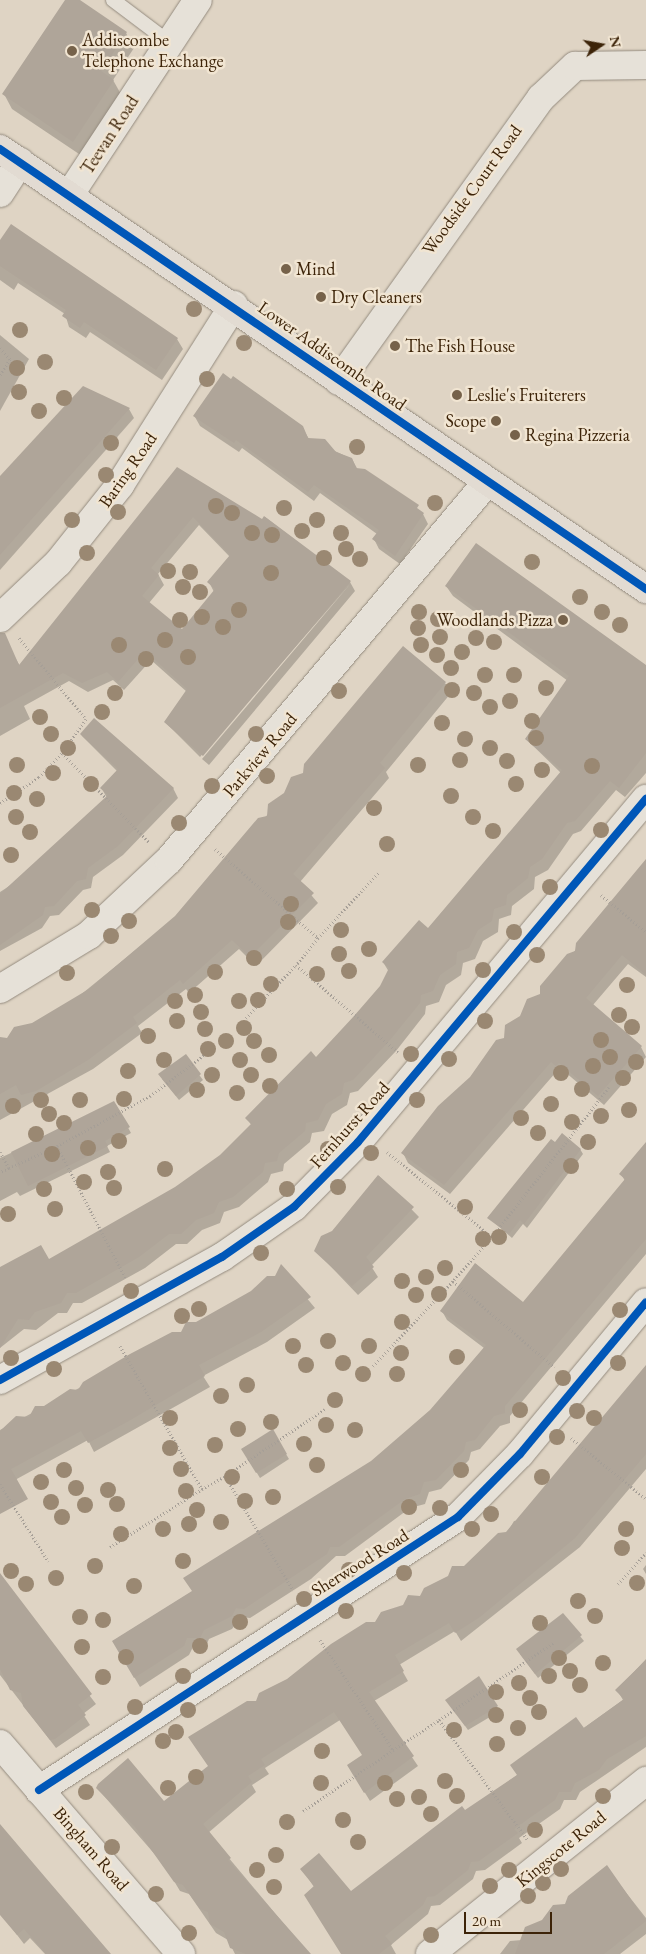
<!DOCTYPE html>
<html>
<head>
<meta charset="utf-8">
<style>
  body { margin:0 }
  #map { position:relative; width:646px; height:1954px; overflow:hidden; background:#dfd4c4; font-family:"EB Garamond",serif }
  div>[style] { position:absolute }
  .shadow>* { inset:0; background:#0003 }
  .building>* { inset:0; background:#afa599 }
  .path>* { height:3px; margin-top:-1.5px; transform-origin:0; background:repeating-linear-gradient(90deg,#a69f97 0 1px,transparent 0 3.5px) }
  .roads { filter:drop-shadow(0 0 1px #948b7f) drop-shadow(0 0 1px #948b7f) }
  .service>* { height:14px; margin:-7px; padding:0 7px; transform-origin:7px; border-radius:7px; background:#e6e1d8 }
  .minor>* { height:28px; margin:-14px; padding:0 14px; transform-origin:14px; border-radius:14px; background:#e6e1d8 }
  .tertiary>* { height:28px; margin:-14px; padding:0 14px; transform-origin:14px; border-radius:14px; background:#e6e1d8 }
  .primary>* { height:28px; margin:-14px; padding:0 14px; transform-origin:14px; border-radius:14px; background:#e2dbd2 }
  .cycleway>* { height:8px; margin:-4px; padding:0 4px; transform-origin:4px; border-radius:4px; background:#0057b8 }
  .trees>* { width:16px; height:16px; margin:-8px; border-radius:50%; background:#9a8872 }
  .dots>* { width:14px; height:14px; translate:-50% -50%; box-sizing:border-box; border:2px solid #f1e5d2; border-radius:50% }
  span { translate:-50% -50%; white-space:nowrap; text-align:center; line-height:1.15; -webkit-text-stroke:5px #f1e5d2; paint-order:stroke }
  .poi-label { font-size:18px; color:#3d2409 }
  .left { translate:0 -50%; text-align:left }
  .right { translate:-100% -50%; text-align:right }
  .street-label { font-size:18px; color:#3d2409 }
  .north { position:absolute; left:576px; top:20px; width:50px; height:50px; -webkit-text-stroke:4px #f1e5d2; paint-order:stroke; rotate:78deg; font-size:14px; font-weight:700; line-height:20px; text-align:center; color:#3d2409 }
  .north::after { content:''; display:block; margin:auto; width:18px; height:22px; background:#3d2409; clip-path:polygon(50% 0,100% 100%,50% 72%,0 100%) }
  .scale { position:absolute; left:464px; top:1912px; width:88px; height:22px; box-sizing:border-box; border:2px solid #3d2409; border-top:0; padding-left:6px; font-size:15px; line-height:18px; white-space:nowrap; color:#3d2409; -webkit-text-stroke:4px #f1e5d2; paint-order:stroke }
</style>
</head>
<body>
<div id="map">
  <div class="shadow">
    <div style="clip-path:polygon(67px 0,78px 0,126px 33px,134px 48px,113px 80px,122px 96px,82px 156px,12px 109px,4px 94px)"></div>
    <div style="clip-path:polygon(0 243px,177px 339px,183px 349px,162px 380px,90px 332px,86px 338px,69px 327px,65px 314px,18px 283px,14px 290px,0 280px)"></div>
    <div style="clip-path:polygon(0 335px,29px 359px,0 411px)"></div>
    <div style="clip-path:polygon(83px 388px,129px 409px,134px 418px,0 570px,0 478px)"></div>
    <div style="clip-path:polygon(195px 417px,302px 427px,309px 439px,352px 459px,358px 470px,423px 514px,428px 524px,400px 564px,379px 549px,374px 539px,377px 534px,320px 493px,314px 501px,242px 448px,239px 452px,200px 426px)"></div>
    <div style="clip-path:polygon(evenodd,177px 469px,262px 521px,265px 517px,350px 582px,355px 591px,209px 765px,202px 759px,351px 583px,200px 757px,165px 722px,187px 692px,151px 660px,124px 690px,113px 680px,88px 692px,69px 681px,24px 706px,30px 719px,0 736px,0 661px,13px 654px,20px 666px,177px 469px,199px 525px,230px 557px,209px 582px,214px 592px,182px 631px,149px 603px,164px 585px,158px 574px,199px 525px)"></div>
    <div style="clip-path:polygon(446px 586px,646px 666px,646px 773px,625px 797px,616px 790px,581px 831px,573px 834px,548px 870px,535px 877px,534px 889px,512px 906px,511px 915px,499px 919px,498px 932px,483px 941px,475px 959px,463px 963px,461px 975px,446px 985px,439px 1002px,426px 1006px,425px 1014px,396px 1051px,358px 1091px,350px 1093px,347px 1105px,332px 1114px,324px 1131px,312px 1133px,310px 1142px,284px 1164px,283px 1171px,271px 1174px,268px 1182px,239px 1207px,224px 1212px,220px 1223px,202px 1230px,187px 1244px,176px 1244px,145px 1268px,82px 1303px,73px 1303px,67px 1313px,58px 1313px,36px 1330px,24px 1329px,0 1348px,0 1269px,49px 1260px,175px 1188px,221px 1156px,252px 1126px,247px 1118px,316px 1059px,381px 987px,389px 972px,383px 962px,428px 929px,561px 773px,526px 739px,568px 681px,453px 596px)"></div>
    <div style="clip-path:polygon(445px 683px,451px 693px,386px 772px,389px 778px,300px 882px,318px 903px,256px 966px,239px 949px,189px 993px,186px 989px,138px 1026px,142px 1033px,93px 1069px,0 1120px,0 1039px,8px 1039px,73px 1001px,176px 917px,304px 774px)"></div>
    <div style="clip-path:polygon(81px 735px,173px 788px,178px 798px,123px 855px,93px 877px,91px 888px,83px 890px,59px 915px,50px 916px,42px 928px,0 951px,0 892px,22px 878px,107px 798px,102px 789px,118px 772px)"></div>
    <div style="clip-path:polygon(646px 861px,646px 977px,628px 964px,593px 1005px,641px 1047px,646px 1057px,604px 1105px,565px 1072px,562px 1075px,557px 1071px,450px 1194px,408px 1163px,403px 1153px,505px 1039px)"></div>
    <div style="clip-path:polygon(185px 1056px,203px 1080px,179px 1100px,162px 1079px)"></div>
    <div style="clip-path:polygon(116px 1105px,131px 1133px,107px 1146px,110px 1152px,20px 1196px,17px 1192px,0 1201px,0 1158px)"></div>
    <div style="clip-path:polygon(555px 1144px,580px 1149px,583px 1154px,527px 1228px,523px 1224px,512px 1238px,489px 1218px)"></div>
    <div style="clip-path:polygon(646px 1144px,646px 1254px,510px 1416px,510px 1423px,500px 1426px,480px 1449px,471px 1452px,469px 1460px,441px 1489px,429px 1492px,425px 1504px,410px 1508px,345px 1556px,336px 1556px,311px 1579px,250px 1618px,241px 1617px,232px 1629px,209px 1639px,205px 1648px,193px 1647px,189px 1655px,140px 1687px,113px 1641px,193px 1591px,372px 1462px,431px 1411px,484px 1348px,447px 1320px,442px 1311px,476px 1264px,523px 1304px,625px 1181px,621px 1174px)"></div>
    <div style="clip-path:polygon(379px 1176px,419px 1217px,371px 1266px,378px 1277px,358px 1295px,316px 1251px)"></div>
    <div style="clip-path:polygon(281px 1267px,315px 1308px,267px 1342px,203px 1376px,210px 1387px,94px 1452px,88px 1440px,4px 1486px,0 1430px,181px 1334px,276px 1278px)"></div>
    <div style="clip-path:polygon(646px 1369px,646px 1469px,580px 1547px,461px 1641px,455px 1631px,399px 1665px,408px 1681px,374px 1701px,418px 1766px,370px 1801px,354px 1775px,364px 1756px,340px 1720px,265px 1768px,269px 1774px,252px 1785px,256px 1792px,208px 1833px,309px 1954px,235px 1954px,228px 1940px,216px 1933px,189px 1894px,180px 1891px,165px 1866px,97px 1788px,164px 1803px,209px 1767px,256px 1702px,465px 1567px,507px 1533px,514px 1521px,522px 1520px)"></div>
    <div style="clip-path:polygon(272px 1431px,289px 1459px,260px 1478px,242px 1449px)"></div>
    <div style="clip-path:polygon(646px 1565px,646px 1574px,643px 1569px)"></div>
    <div style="clip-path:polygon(0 1578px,96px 1704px,83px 1714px,90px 1725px,56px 1748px,0 1675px)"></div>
    <div style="clip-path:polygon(563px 1615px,584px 1641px,538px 1678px,520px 1654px)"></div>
    <div style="clip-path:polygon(646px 1659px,646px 1747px,580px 1792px,576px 1800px,564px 1800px,560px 1809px,519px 1838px,522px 1843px,485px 1870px,476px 1871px,473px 1879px,440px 1905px,431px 1906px,428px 1914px,391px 1945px,396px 1954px,342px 1954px,314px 1887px,302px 1869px,351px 1893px,623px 1700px,617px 1690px)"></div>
    <div style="clip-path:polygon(479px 1678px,500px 1711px,468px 1730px,450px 1705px)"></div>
    <div style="clip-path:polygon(0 1827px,110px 1954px,45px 1954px,30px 1938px,24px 1944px,1px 1914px)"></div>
    <div style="clip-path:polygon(606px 1867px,646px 1918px,646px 1934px,620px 1954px,500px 1954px,510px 1941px,522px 1940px,566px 1905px)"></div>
  </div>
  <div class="building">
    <div style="clip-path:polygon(65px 0,80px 0,127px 32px,101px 71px,114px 80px,73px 142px,2px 94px)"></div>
    <div style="clip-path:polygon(11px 224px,178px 338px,156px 370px,84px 322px,80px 328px,62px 316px,66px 310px,0 266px,0 240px)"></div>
    <div style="clip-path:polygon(223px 373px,231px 379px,233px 376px,303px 426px,308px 438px,325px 439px,336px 452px,352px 458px,356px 468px,365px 469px,419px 505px,417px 508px,424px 513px,395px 556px,372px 539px,379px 530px,314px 485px,308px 492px,236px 440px,234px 443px,193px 416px)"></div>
    <div style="clip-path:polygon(83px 386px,130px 408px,0 555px,0 476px)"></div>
    <div style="clip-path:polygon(evenodd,177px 467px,262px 519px,264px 516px,351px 581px,203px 756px,164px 722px,187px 689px,145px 651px,118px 682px,107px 672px,82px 683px,63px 673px,0 708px,0 633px,5px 633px,19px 665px,177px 467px,193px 517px,230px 555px,207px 582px,215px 589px,182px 629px,142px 596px,159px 575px,151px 568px,193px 517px)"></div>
    <div style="clip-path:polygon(476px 543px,646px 665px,646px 753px,619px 788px,610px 781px,575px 821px,567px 823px,542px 859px,530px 867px,528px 878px,507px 895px,506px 905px,494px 909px,492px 921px,478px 930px,469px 948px,457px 952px,456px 964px,440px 975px,433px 991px,421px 995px,420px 1003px,390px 1040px,353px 1080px,344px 1083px,342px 1094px,326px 1104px,318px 1120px,306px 1123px,305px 1131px,279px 1153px,277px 1161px,265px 1163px,263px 1172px,233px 1197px,219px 1202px,214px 1213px,196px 1220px,181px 1234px,169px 1234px,139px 1257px,76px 1293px,67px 1293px,61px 1303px,35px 1312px,29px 1320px,18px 1319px,0 1348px,0 1267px,41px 1245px,49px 1259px,175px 1187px,220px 1155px,251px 1124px,245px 1118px,311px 1051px,316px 1057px,354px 1016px,380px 986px,389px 968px,382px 962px,419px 920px,428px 928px,562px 770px,525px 739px,569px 676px,445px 586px)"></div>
    <div style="clip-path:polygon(403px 646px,446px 682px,380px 763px,385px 768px,293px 874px,314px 893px,250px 957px,232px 940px,183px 984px,180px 980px,133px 1017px,137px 1023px,88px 1060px,36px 1091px,21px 1095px,16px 1085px,0 1094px,0 1037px,7px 1038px,14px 1027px,32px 1023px,89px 989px,175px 916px,258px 818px,267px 816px,268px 804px,284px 793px,291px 777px,303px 773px,304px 764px)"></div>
    <div style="clip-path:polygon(94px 718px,174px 788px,118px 846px,88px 868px,86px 879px,77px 881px,54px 906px,45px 907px,43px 915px,0 945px,0 894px,108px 795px,100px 788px,118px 769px,80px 734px)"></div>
    <div style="clip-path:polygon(646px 859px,646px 975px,622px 955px,586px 998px,642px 1046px,598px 1096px,559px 1063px,556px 1066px,551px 1062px,444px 1185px,401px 1153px,438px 1106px,470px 1077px,496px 1040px,504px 1038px,505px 1025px,520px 1016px,527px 999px,540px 994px,540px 986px,567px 954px,575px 951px,576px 943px)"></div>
    <div style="clip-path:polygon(186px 1054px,201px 1074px,176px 1096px,158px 1074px)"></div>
    <div style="clip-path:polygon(114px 1101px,130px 1127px,105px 1141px,108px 1146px,28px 1186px,11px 1152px)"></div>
    <div style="clip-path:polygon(562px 1133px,581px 1149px,524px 1224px,520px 1220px,509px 1234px,487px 1218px,551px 1139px,555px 1142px)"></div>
    <div style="clip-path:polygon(646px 1142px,646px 1239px,505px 1406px,505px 1413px,494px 1416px,475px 1440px,466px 1442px,464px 1451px,436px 1480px,424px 1482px,420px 1494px,405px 1499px,339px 1547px,330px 1547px,327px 1554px,244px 1609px,236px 1608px,232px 1616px,204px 1630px,200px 1638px,187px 1638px,184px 1646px,134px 1678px,112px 1641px,192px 1591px,183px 1578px,371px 1461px,430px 1410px,486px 1345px,440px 1311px,475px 1263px,523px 1302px,625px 1179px,619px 1174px)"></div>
    <div style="clip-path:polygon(378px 1175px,414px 1207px,366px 1257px,374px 1267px,352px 1286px,314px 1251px,321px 1236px,332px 1231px)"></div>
    <div style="clip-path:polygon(281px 1264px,311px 1297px,261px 1332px,199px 1365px,205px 1376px,127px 1422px,88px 1443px,81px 1431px,11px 1469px,28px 1499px,0 1514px,0 1431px,16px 1416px,29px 1417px,35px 1406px,44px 1406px,70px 1389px,78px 1390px,83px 1382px,130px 1354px,172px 1332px,181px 1332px,186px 1322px,196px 1322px,251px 1291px,267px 1276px,275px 1276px)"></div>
    <div style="clip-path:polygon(646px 1365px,646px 1454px,575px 1538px,480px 1617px,455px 1633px,449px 1623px,395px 1655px,404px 1671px,369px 1692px,414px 1756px,364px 1793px,347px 1765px,362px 1755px,334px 1712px,261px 1759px,265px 1765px,248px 1776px,252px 1782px,203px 1824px,231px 1858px,228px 1860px,311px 1954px,246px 1954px,230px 1948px,224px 1932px,210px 1924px,208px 1912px,200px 1909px,183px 1885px,174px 1882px,135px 1827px,96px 1788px,98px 1784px,128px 1758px,164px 1801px,208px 1766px,188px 1737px,247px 1701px,256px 1701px,259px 1693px,287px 1679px,331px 1644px,366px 1622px,375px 1622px,381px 1612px,403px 1605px,408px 1595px,420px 1596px,424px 1588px,448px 1576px,452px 1566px,464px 1566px,498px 1533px,506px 1532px)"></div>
    <div style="clip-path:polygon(273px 1429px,287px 1454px,256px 1473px,241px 1449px)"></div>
    <div style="clip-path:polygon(0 1573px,92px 1694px,78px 1705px,86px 1715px,55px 1739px,50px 1740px,23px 1706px,21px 1693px,10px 1690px,0 1669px)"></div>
    <div style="clip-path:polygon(563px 1613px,582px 1635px,535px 1674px,516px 1649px)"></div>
    <div style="clip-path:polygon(646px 1660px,646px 1736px,607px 1759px,599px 1770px,575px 1783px,571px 1792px,559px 1792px,555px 1800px,514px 1829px,518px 1833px,479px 1861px,471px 1862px,468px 1870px,435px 1896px,427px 1897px,423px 1905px,385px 1936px,392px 1944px,379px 1954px,341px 1954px,304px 1895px,314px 1886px,300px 1869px,319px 1853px,351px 1891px,462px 1806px,465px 1810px,517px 1775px,510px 1765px,576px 1717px,584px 1728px,624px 1699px,615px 1690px)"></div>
    <div style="clip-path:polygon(479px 1676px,498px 1706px,465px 1726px,445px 1700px)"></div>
    <div style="clip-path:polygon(0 1824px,45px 1877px,111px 1954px,46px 1954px,24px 1929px,17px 1935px,0 1915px)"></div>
    <div style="clip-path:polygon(607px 1865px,646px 1921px,604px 1954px,515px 1954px,525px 1927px,542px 1920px,553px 1905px,565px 1904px,568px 1896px)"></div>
  </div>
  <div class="path">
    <div style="left:0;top:348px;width:15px;rotate:48deg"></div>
    <div style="left:10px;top:359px;width:19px;rotate:122deg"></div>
    <div style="left:19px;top:638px;width:105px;rotate:50.4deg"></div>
    <div style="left:86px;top:719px;width:42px;rotate:125.2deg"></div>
    <div style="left:0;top:803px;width:47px;rotate:-33.7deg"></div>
    <div style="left:39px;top:777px;width:33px;rotate:-46deg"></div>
    <div style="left:62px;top:753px;width:124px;rotate:45.7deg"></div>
    <div style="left:215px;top:849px;width:136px;rotate:40.8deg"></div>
    <div style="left:318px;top:938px;width:35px;rotate:129deg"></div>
    <div style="left:296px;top:965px;width:134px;rotate:40.5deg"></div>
    <div style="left:601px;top:895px;width:58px;rotate:39.4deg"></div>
    <div style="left:318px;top:938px;width:91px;rotate:-47.2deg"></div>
    <div style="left:246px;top:1018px;width:73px;rotate:-46.7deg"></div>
    <div style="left:57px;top:1146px;width:106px;rotate:-28.3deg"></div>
    <div style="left:150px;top:1096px;width:68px;rotate:-37.2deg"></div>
    <div style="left:0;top:1152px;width:18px;rotate:61deg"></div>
    <div style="left:9px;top:1168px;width:10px;rotate:156deg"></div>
    <div style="left:387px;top:1152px;width:135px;rotate:39deg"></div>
    <div style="left:492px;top:1237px;width:59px;rotate:131.6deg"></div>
    <div style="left:453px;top:1281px;width:133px;rotate:40.4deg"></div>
    <div style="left:9px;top:1168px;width:53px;rotate:-24.6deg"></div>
    <div style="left:57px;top:1146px;width:150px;rotate:62.6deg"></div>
    <div style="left:492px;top:1237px;width:190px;rotate:-52deg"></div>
    <div style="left:120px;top:1346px;width:165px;rotate:60.2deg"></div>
    <div style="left:202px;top:1489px;width:26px;rotate:-29deg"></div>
    <div style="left:225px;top:1476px;width:133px;rotate:59.2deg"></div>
    <div style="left:373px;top:1366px;width:117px;rotate:-46.7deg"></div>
    <div style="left:571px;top:1438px;width:97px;rotate:39.1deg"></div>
    <div style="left:225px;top:1476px;width:120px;rotate:-33.8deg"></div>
    <div style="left:0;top:1484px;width:91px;rotate:58.1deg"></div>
    <div style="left:110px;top:1547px;width:109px;rotate:-32.2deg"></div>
    <div style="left:618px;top:1584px;width:42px;rotate:-47.9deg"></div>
    <div style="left:320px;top:1640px;width:132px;rotate:56.4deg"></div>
    <div style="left:393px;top:1750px;width:55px;rotate:-33.1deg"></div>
    <div style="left:439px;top:1720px;width:148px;rotate:53.5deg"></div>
    <div style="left:439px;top:1720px;width:138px;rotate:-34deg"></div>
    <div style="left:303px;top:1811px;width:109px;rotate:-34.1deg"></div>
  </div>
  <div class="roads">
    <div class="service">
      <div style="left:113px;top:0;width:71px;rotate:37deg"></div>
    </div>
    <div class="minor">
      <div style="left:0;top:193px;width:37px;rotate:-57deg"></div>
      <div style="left:70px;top:194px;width:232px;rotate:-56.6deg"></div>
      <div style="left:339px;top:381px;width:348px;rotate:-54.5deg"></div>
      <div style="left:541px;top:98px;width:47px;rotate:-43.3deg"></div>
      <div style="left:575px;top:66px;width:71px;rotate:-0.8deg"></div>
      <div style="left:0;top:618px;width:80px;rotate:-43.5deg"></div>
      <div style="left:58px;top:563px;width:100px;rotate:-51.5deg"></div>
      <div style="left:120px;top:485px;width:213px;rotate:-57.7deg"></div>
      <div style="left:0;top:989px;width:104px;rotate:-31.2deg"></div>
      <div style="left:89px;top:935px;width:110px;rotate:-43.2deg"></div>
      <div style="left:169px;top:860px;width:492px;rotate:-49.9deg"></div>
      <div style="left:0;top:1380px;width:254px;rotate:-29deg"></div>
      <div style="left:222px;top:1257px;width:88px;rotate:-34.8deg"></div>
      <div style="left:294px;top:1207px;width:91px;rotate:-45.4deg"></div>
      <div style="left:358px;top:1142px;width:448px;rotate:-50deg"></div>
      <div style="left:39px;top:1790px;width:500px;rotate:-33.09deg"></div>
      <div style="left:458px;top:1517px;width:88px;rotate:-45.5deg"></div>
      <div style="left:520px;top:1454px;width:197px;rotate:-50.3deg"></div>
      <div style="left:430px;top:1954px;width:277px;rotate:-38.7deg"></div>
    </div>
    <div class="tertiary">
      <div style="left:0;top:1744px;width:277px;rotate:49.2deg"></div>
    </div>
    <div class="primary">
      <div style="left:0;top:149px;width:782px;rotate:34.26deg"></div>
    </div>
  </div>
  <div class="cycleway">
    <div style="left:0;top:149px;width:782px;rotate:34.26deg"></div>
    <div style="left:0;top:1380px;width:254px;rotate:-29deg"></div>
    <div style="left:222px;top:1257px;width:88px;rotate:-34.8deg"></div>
    <div style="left:294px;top:1207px;width:91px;rotate:-45.4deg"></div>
    <div style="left:358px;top:1142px;width:448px;rotate:-50deg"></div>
    <div style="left:39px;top:1790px;width:500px;rotate:-33.09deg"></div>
    <div style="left:458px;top:1517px;width:88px;rotate:-45.5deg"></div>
    <div style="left:520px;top:1454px;width:197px;rotate:-50.3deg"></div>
  </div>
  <div class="trees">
    <div style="left:194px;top:309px"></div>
    <div style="left:20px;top:330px"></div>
    <div style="left:244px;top:343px"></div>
    <div style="left:45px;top:362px"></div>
    <div style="left:17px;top:368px"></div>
    <div style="left:207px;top:379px"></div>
    <div style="left:19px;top:392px"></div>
    <div style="left:64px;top:398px"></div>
    <div style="left:39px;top:411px"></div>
    <div style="left:111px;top:443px"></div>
    <div style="left:357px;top:447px"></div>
    <div style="left:106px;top:475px"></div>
    <div style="left:435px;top:503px"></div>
    <div style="left:216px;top:506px"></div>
    <div style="left:284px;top:508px"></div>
    <div style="left:118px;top:512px"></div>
    <div style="left:232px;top:513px"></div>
    <div style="left:72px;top:520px"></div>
    <div style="left:317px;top:520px"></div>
    <div style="left:302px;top:531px"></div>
    <div style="left:252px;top:533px"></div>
    <div style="left:341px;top:533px"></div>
    <div style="left:272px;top:535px"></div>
    <div style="left:346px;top:549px"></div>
    <div style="left:87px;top:553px"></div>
    <div style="left:324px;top:558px"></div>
    <div style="left:360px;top:559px"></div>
    <div style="left:532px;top:562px"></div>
    <div style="left:168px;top:571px"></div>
    <div style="left:190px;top:572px"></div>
    <div style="left:271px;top:573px"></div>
    <div style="left:183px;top:587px"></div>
    <div style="left:200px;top:592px"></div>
    <div style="left:580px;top:597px"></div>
    <div style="left:239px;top:610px"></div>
    <div style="left:419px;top:612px"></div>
    <div style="left:602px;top:612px"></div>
    <div style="left:202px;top:617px"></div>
    <div style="left:438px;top:619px"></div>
    <div style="left:180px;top:620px"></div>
    <div style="left:620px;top:625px"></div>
    <div style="left:223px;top:627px"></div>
    <div style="left:418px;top:628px"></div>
    <div style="left:440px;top:637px"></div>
    <div style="left:476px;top:638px"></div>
    <div style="left:165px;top:640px"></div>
    <div style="left:494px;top:642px"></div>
    <div style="left:119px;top:645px"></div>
    <div style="left:421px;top:645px"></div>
    <div style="left:462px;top:652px"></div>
    <div style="left:437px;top:655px"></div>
    <div style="left:188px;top:657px"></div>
    <div style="left:146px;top:659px"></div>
    <div style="left:451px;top:668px"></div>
    <div style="left:485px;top:675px"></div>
    <div style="left:514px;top:675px"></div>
    <div style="left:546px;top:688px"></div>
    <div style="left:452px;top:690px"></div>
    <div style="left:339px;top:691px"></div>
    <div style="left:115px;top:693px"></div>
    <div style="left:474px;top:693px"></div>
    <div style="left:510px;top:701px"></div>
    <div style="left:490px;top:707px"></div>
    <div style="left:102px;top:712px"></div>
    <div style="left:40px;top:717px"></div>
    <div style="left:532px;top:721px"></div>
    <div style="left:442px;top:723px"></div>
    <div style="left:51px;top:734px"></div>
    <div style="left:256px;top:734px"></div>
    <div style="left:536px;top:738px"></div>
    <div style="left:465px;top:739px"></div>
    <div style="left:68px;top:748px"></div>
    <div style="left:490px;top:748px"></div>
    <div style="left:460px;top:760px"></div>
    <div style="left:507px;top:761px"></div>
    <div style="left:17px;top:765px"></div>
    <div style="left:418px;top:765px"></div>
    <div style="left:592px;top:766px"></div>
    <div style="left:542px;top:770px"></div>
    <div style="left:53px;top:773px"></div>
    <div style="left:267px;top:776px"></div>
    <div style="left:91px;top:784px"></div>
    <div style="left:516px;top:784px"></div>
    <div style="left:212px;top:786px"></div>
    <div style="left:14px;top:793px"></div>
    <div style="left:451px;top:796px"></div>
    <div style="left:37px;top:799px"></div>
    <div style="left:374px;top:808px"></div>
    <div style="left:16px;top:817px"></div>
    <div style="left:473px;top:817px"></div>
    <div style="left:179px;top:823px"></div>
    <div style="left:601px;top:830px"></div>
    <div style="left:493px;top:831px"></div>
    <div style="left:30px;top:832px"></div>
    <div style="left:387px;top:844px"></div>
    <div style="left:11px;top:855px"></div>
    <div style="left:550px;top:887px"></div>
    <div style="left:291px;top:904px"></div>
    <div style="left:92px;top:910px"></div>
    <div style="left:129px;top:921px"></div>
    <div style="left:288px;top:922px"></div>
    <div style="left:341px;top:930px"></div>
    <div style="left:514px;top:932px"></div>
    <div style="left:111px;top:936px"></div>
    <div style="left:369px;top:949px"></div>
    <div style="left:339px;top:954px"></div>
    <div style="left:537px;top:955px"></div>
    <div style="left:254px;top:958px"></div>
    <div style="left:483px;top:970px"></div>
    <div style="left:349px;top:971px"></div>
    <div style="left:215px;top:972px"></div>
    <div style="left:67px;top:973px"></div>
    <div style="left:317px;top:974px"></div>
    <div style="left:271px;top:984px"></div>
    <div style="left:627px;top:985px"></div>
    <div style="left:195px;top:995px"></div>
    <div style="left:258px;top:1000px"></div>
    <div style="left:175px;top:1001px"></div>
    <div style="left:239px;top:1001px"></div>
    <div style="left:201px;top:1012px"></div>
    <div style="left:619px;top:1015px"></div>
    <div style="left:177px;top:1021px"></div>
    <div style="left:485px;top:1021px"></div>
    <div style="left:632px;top:1027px"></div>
    <div style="left:244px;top:1028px"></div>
    <div style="left:205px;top:1029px"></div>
    <div style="left:148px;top:1036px"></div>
    <div style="left:601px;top:1040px"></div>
    <div style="left:226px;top:1041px"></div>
    <div style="left:254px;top:1041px"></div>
    <div style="left:208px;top:1049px"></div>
    <div style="left:411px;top:1054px"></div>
    <div style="left:269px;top:1055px"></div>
    <div style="left:610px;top:1057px"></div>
    <div style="left:449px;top:1059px"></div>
    <div style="left:164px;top:1060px"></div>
    <div style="left:240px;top:1060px"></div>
    <div style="left:636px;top:1062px"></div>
    <div style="left:593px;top:1066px"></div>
    <div style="left:128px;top:1071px"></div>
    <div style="left:561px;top:1073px"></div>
    <div style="left:212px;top:1075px"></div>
    <div style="left:251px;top:1075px"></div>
    <div style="left:623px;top:1078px"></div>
    <div style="left:270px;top:1086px"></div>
    <div style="left:582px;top:1089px"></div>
    <div style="left:197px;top:1090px"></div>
    <div style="left:237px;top:1093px"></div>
    <div style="left:124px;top:1099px"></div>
    <div style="left:41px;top:1100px"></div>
    <div style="left:80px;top:1100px"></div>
    <div style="left:417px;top:1100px"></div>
    <div style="left:551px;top:1104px"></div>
    <div style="left:13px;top:1106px"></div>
    <div style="left:629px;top:1110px"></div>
    <div style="left:49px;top:1114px"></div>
    <div style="left:601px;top:1116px"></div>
    <div style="left:521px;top:1118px"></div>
    <div style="left:572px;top:1122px"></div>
    <div style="left:64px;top:1123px"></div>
    <div style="left:538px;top:1133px"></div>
    <div style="left:36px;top:1134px"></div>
    <div style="left:119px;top:1141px"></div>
    <div style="left:588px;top:1142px"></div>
    <div style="left:88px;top:1148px"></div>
    <div style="left:328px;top:1149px"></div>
    <div style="left:371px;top:1153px"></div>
    <div style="left:52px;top:1154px"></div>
    <div style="left:571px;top:1166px"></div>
    <div style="left:165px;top:1169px"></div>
    <div style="left:108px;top:1172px"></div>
    <div style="left:84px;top:1182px"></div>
    <div style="left:338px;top:1187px"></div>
    <div style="left:114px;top:1188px"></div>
    <div style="left:44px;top:1189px"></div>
    <div style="left:287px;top:1189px"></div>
    <div style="left:465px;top:1207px"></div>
    <div style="left:55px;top:1209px"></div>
    <div style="left:8px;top:1214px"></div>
    <div style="left:499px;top:1237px"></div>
    <div style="left:483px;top:1239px"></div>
    <div style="left:261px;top:1253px"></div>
    <div style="left:445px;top:1268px"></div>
    <div style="left:426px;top:1277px"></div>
    <div style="left:402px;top:1281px"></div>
    <div style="left:131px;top:1291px"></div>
    <div style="left:439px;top:1294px"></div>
    <div style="left:416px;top:1295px"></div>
    <div style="left:199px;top:1309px"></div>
    <div style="left:620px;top:1310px"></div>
    <div style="left:182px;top:1316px"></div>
    <div style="left:402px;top:1322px"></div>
    <div style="left:328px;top:1341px"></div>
    <div style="left:293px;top:1346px"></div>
    <div style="left:369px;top:1346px"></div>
    <div style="left:401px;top:1353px"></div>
    <div style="left:457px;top:1357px"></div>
    <div style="left:11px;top:1358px"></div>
    <div style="left:343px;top:1363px"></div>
    <div style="left:618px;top:1363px"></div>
    <div style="left:306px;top:1365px"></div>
    <div style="left:54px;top:1369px"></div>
    <div style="left:363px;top:1374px"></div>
    <div style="left:397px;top:1374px"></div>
    <div style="left:563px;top:1378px"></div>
    <div style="left:247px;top:1385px"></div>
    <div style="left:221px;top:1396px"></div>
    <div style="left:335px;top:1400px"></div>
    <div style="left:520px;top:1410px"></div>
    <div style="left:577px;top:1411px"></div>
    <div style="left:170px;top:1418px"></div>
    <div style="left:594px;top:1418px"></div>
    <div style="left:271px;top:1422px"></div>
    <div style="left:326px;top:1425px"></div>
    <div style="left:238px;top:1429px"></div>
    <div style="left:355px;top:1430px"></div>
    <div style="left:557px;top:1437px"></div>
    <div style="left:304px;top:1444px"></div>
    <div style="left:215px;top:1445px"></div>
    <div style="left:170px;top:1448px"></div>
    <div style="left:317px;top:1465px"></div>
    <div style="left:181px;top:1469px"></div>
    <div style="left:64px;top:1470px"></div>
    <div style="left:461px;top:1470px"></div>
    <div style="left:232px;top:1477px"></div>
    <div style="left:542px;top:1477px"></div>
    <div style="left:41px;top:1482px"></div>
    <div style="left:76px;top:1488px"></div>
    <div style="left:108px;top:1490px"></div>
    <div style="left:186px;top:1491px"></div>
    <div style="left:273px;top:1497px"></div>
    <div style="left:245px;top:1501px"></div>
    <div style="left:51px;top:1502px"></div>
    <div style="left:117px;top:1504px"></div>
    <div style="left:85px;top:1505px"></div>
    <div style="left:409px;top:1507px"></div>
    <div style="left:440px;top:1508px"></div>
    <div style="left:197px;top:1510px"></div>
    <div style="left:491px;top:1514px"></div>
    <div style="left:62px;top:1517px"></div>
    <div style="left:221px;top:1522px"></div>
    <div style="left:189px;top:1524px"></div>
    <div style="left:163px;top:1529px"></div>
    <div style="left:472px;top:1529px"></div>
    <div style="left:626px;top:1529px"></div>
    <div style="left:121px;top:1534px"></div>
    <div style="left:622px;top:1548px"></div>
    <div style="left:183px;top:1561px"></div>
    <div style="left:95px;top:1566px"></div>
    <div style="left:349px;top:1570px"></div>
    <div style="left:11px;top:1571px"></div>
    <div style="left:404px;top:1573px"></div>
    <div style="left:56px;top:1578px"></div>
    <div style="left:637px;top:1583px"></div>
    <div style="left:26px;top:1584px"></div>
    <div style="left:134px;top:1586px"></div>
    <div style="left:304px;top:1599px"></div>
    <div style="left:578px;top:1601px"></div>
    <div style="left:346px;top:1611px"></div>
    <div style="left:595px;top:1616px"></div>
    <div style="left:80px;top:1617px"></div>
    <div style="left:103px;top:1620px"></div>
    <div style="left:240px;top:1622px"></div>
    <div style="left:540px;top:1623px"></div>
    <div style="left:200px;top:1646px"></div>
    <div style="left:82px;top:1647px"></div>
    <div style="left:126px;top:1657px"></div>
    <div style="left:559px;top:1658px"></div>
    <div style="left:603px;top:1663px"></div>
    <div style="left:570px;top:1671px"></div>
    <div style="left:183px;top:1676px"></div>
    <div style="left:549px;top:1676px"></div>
    <div style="left:103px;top:1677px"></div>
    <div style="left:519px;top:1683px"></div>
    <div style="left:580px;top:1685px"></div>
    <div style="left:496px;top:1692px"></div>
    <div style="left:530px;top:1698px"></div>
    <div style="left:135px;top:1707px"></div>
    <div style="left:188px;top:1710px"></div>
    <div style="left:539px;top:1712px"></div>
    <div style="left:496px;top:1715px"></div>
    <div style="left:518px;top:1728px"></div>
    <div style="left:454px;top:1730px"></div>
    <div style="left:176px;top:1732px"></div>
    <div style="left:163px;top:1741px"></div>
    <div style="left:497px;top:1744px"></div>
    <div style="left:322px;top:1751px"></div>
    <div style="left:196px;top:1777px"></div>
    <div style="left:445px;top:1781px"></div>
    <div style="left:321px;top:1783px"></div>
    <div style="left:385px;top:1783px"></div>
    <div style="left:168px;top:1788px"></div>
    <div style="left:86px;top:1792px"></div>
    <div style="left:457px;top:1796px"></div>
    <div style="left:603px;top:1796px"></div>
    <div style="left:419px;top:1797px"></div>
    <div style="left:397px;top:1799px"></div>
    <div style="left:431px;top:1814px"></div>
    <div style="left:343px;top:1820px"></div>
    <div style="left:287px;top:1822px"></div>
    <div style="left:535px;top:1830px"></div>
    <div style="left:358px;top:1842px"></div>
    <div style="left:112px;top:1847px"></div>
    <div style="left:276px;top:1855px"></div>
    <div style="left:561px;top:1869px"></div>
    <div style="left:257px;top:1870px"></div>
    <div style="left:509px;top:1870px"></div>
    <div style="left:543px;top:1883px"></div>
    <div style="left:490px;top:1886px"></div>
    <div style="left:274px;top:1887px"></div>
    <div style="left:156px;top:1894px"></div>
    <div style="left:528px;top:1896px"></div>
    <div style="left:189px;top:1933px"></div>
    <div style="left:431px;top:1935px"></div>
  </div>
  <div class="dots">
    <div style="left:72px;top:51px;background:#76624a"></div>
    <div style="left:286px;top:269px;background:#76624a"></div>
    <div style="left:321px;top:297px;background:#76624a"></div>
    <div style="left:395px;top:346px;background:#76624a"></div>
    <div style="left:457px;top:395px;background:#76624a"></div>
    <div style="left:496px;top:421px;background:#76624a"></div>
    <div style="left:515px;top:435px;background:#76624a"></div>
    <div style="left:563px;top:620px;background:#76624a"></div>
  </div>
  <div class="poi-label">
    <span class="left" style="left:82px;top:51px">Addiscombe<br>Telephone Exchange</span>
    <span class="left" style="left:296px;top:269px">Mind</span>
    <span class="left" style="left:331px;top:297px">Dry Cleaners</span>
    <span class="left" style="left:405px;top:346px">The Fish House</span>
    <span class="left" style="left:467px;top:395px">Leslie's Fruiterers</span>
    <span class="right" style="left:486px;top:421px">Scope</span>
    <span class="left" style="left:525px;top:435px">Regina Pizzeria</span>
    <span class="right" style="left:553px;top:620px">Woodlands Pizza</span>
  </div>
  <div class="street-label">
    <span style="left:110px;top:135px;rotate:-57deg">Teevan Road</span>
    <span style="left:472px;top:190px;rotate:-54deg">Woodside Court Road</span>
    <span style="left:332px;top:356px;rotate:35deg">Lower Addiscombe Road</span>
    <span style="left:128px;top:470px;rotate:-55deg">Baring Road</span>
    <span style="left:260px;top:755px;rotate:-50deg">Parkview Road</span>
    <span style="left:350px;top:1125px;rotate:-48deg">Fernhurst Road</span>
    <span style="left:360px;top:1563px;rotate:-32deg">Sherwood Road</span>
    <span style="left:91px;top:1849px;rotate:49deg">Bingham Road</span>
    <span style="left:561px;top:1849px;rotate:-39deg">Kingscote Road</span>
  </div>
  <div class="north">N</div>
  <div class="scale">20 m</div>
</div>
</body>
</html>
